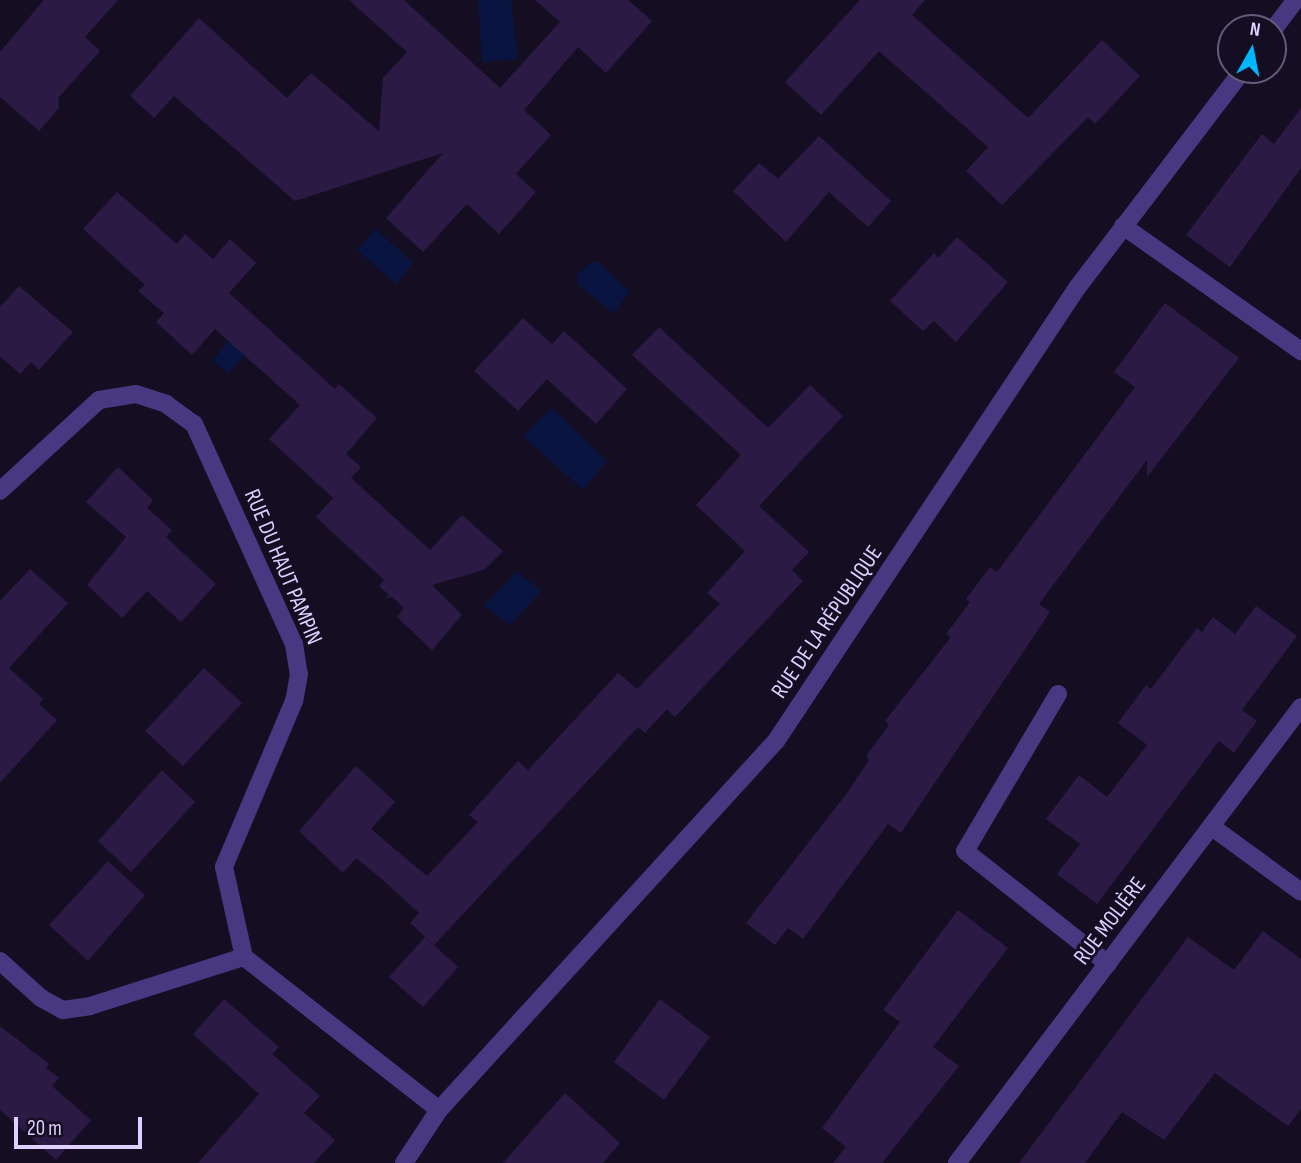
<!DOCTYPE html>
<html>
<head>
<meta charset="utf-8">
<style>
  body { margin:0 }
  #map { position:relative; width:1301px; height:1163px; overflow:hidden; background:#150e23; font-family:"Sofia Sans Condensed",sans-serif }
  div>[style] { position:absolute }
  .water>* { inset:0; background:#091441 }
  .building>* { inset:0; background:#2a1a44 }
  .service>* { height:18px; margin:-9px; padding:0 9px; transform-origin:9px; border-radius:9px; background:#483882 }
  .minor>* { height:18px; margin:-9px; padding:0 9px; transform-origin:9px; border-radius:9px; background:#483882 }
  .tertiary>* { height:18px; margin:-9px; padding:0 9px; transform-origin:9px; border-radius:9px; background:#483882 }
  span { translate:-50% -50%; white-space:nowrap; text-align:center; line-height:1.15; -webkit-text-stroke:6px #150e23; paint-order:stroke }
  .street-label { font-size:23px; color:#ded0ff }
  .north { position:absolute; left:1217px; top:14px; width:70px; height:70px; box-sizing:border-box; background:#150e23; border:2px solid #655c7b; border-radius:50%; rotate:9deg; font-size:19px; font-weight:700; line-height:28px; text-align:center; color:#ded0ff }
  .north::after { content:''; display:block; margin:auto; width:24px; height:32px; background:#00b6fb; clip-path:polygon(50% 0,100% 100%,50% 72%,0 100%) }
  .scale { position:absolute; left:14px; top:1117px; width:128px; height:32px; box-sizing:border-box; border:4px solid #ded0ff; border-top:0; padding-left:9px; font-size:21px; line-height:24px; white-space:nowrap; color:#ded0ff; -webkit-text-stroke:5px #150e23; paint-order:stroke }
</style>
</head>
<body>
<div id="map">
  <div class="water">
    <div style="clip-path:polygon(478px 0,511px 0,518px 59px,482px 62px)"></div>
    <div style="clip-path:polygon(376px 229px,413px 263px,396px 284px,357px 250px)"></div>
    <div style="clip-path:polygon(598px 262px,630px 292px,613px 313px,578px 285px,577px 276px,589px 263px)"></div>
    <div style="clip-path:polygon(241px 326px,258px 340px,228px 374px,213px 360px)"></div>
    <div style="clip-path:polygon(552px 408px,607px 461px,583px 490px,523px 436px)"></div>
    <div style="clip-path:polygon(517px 571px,541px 591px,510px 625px,484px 606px)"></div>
  </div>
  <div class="building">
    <div style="clip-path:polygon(44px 0,118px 0,85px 37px,100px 51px,58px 98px,59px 108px,39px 131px,0 97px,0 52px)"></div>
    <div style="clip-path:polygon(349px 0,404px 0,500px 88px,560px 22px,535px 0,628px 0,652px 21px,606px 73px,578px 47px,524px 110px,551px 135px,516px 174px,536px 192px,499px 234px,467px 204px,423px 252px,386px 218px,443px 153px,295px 201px,174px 96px,154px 118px,130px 96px,199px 18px,287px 98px,311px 73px,379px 131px,383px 78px,407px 52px)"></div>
    <div style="clip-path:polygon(860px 0,925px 0,912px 15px,1028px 118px,1102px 40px,1140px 76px,1095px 124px,1088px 117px,1002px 205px,966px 171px,988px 147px,879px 51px,821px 115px,785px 82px)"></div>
    <div style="clip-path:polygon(1301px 108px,1301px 168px,1230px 267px,1186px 235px,1262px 134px,1274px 144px)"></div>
    <div style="clip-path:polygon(819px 136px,891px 201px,868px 227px,829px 192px,786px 242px,733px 191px,759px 163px,778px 179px)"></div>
    <div style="clip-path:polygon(117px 192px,177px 244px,185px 234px,213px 259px,230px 239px,256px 263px,229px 293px,335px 389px,339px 384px,377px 418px,346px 454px,361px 467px,333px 498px,269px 439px,300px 405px,215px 329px,192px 355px,156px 322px,164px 313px,138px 291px,145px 285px,83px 229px)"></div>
    <div style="clip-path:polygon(957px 237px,1008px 282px,956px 342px,934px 321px,923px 331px,890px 301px,934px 253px,938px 258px)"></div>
    <div style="clip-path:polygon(19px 286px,73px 332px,39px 370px,31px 362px,20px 374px,0 356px,0 307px)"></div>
    <div style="clip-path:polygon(1165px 303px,1239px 358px,1147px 477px,1147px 460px,1039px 604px,1050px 612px,901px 833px,888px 824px,803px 939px,788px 928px,775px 945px,746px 923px,847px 793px,869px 760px,866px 756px,889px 725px,885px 721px,951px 637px,946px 634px,970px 602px,966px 599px,990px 567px,997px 572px,1135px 387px,1114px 372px)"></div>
    <div style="clip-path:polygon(523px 318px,552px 344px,564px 331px,627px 389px,596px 424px,547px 379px,518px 411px,474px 371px)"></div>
    <div style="clip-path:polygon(659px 327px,768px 428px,810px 385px,843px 416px,759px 506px,809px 552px,792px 570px,803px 581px,675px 717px,667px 709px,645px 733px,638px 727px,434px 945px,410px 923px,419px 913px,385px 882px,356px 858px,343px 873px,299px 831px,356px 766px,395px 802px,371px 829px,427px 876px,478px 822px,469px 815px,518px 761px,528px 770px,618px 673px,637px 689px,720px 604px,707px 593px,745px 551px,696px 505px,741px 455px,632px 355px)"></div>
    <div style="clip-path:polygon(118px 467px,153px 500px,147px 508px,172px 530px,166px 537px,216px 584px,181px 622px,147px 591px,122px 618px,87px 585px,126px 537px,86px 502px)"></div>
    <div style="clip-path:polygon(351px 478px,430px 550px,462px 515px,503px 551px,484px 570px,432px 585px,462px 615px,432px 650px,397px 617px,404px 608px,392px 597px,385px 599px,389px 595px,379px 586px,384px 580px,316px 517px)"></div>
    <div style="clip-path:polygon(30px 569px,68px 603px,9px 668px,43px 699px,39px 704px,57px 720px,0 783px,0 601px)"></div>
    <div style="clip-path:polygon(1256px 606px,1297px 636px,1242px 710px,1257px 721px,1234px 753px,1219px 741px,1097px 904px,1057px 874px,1080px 844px,1046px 819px,1079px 775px,1107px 797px,1147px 745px,1118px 723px,1146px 685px,1151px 689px,1197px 628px,1202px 632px,1213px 617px,1235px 634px)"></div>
    <div style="clip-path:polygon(204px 668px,242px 703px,183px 766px,145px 731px)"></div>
    <div style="clip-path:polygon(162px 770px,195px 802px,131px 872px,98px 841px)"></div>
    <div style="clip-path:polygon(108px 861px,145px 895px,88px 961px,49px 925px)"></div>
    <div style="clip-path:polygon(958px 910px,1008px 948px,933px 1047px,959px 1066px,882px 1163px,833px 1163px,846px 1147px,822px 1128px,900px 1022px,883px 1010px)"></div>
    <div style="clip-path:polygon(1263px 931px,1301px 959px,1301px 1109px,1288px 1126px,1215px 1073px,1164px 1140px,1122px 1112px,1085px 1163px,1019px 1163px,1188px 937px,1234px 970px)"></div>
    <div style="clip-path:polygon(425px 937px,458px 967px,423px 1007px,389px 977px)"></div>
    <div style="clip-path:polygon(224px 999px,279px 1047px,272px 1054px,320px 1096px,304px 1113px,335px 1140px,314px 1163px,198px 1163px,259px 1094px,193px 1034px)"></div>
    <div style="clip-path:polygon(660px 999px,710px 1037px,664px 1100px,614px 1062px)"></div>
    <div style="clip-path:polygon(0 1026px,49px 1064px,46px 1068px,59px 1078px,52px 1086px,91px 1120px,56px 1160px,0 1110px)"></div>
    <div style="clip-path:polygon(565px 1093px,620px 1143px,603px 1163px,503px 1163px)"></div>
  </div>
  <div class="service">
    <div style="left:1058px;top:694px;width:182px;rotate:120.6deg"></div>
    <div style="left:965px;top:851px;width:182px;rotate:38.3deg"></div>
  </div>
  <div class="minor">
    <div style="left:1123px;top:226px;width:218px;rotate:35.1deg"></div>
    <div style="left:0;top:491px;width:134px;rotate:-42.6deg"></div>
    <div style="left:99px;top:400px;width:37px;rotate:-9deg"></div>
    <div style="left:136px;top:394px;width:32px;rotate:18deg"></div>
    <div style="left:166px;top:404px;width:34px;rotate:36deg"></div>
    <div style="left:194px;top:424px;width:242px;rotate:65.6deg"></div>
    <div style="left:294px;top:644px;width:30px;rotate:81deg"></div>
    <div style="left:299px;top:674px;width:27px;rotate:100deg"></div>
    <div style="left:294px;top:701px;width:180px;rotate:112.9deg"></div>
    <div style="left:224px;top:867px;width:92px;rotate:77.5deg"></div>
    <div style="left:244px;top:957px;width:248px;rotate:38.1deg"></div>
    <div style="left:1212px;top:827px;width:110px;rotate:36.1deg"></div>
    <div style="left:0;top:961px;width:55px;rotate:42.1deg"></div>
    <div style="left:41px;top:998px;width:25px;rotate:29deg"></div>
    <div style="left:63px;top:1010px;width:27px;rotate:-8deg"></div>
    <div style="left:90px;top:1006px;width:162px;rotate:-17.7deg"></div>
    <div style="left:957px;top:1163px;width:571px;rotate:-52.97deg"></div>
  </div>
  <div class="tertiary">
    <div style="left:1273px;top:30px;width:38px;rotate:-53deg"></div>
    <div style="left:404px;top:1163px;width:64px;rotate:-56.6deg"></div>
    <div style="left:439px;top:1110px;width:500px;rotate:-47.6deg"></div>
    <div style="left:776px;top:741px;width:544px;rotate:-56.4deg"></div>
    <div style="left:1077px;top:288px;width:274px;rotate:-52.7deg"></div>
  </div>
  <div class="street-label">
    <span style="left:283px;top:567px;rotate:67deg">RUE DU HAUT PAMPIN</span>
    <span style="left:827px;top:622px;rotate:-56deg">RUE DE LA RÉPUBLIQUE</span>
    <span style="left:1110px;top:921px;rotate:-53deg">RUE MOLIÈRE</span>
  </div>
  <div class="north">N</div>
  <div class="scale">20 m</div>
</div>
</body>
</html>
